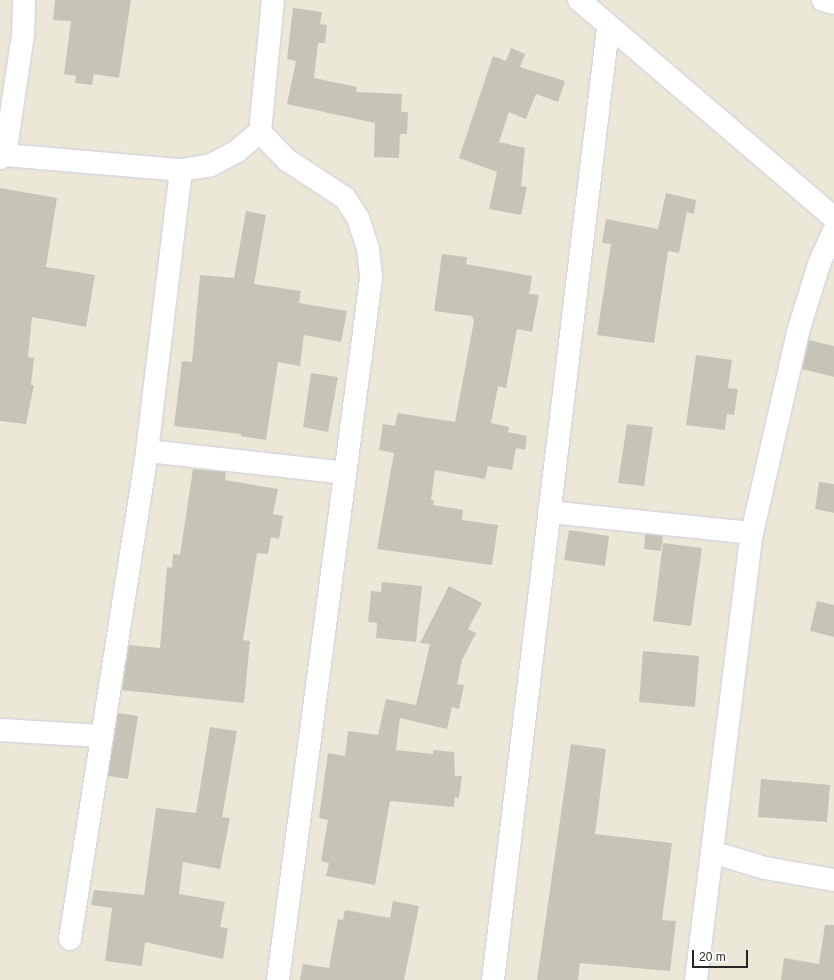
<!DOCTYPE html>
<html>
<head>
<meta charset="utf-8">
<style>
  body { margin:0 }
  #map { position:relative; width:834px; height:980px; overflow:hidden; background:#ebe8d7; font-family:Arial,sans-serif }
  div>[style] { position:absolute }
  .building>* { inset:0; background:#c6c4b7 }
  .roads { filter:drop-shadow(0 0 1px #cecce1) drop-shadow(0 0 1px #cecce1) }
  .minor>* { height:22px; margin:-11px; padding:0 11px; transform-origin:11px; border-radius:11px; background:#fff }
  span { translate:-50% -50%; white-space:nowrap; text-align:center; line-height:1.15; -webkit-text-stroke:3px #fff; paint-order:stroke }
  .scale { position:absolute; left:692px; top:950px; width:56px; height:18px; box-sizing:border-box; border:2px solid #272727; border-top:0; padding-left:5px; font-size:12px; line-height:14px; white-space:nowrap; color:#272727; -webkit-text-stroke:3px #fff; paint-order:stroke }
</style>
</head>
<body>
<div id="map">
  <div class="building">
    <div style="clip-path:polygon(55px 0,131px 0,119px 78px,94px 74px,92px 85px,75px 83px,76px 76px,64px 74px,71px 21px,53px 20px)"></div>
    <div style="clip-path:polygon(293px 8px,322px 12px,320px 24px,327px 25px,325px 43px,318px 43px,314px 78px,357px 87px,356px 92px,402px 94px,401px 112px,408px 112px,407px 134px,400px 134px,399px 158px,374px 157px,375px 123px,287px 104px,296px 61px,287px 59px)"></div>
    <div style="clip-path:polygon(511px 48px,525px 54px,520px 67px,565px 81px,558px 102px,536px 94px,526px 119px,509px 112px,499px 142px,525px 148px,521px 186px,527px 187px,521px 215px,489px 209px,497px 172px,459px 158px,493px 56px,506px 61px)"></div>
    <div style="clip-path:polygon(0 188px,57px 198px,46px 267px,95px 275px,86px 327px,32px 317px,28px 357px,34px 358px,31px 385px,34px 385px,26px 424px,0 421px)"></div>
    <div style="clip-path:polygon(666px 193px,696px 200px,694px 214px,687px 212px,679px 253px,668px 251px,654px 343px,597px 335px,611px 244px,602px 243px,606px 219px,658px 229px)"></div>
    <div style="clip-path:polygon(246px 211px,266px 215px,254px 284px,301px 291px,299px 303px,347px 311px,341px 342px,304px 335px,300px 366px,278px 362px,266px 440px,241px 436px,241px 434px,174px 426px,182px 361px,192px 362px,200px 275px,234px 278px)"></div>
    <div style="clip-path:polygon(442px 254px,467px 257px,466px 264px,532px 276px,529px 294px,539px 295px,532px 332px,517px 329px,506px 388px,498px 386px,491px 423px,509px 427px,508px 432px,527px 436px,525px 450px,516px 448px,512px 470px,488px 466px,485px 479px,435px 470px,431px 500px,434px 500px,433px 505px,463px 510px,462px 520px,498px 525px,492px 565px,377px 549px,394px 453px,379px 450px,383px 424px,395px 426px,398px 413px,455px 422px,474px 321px,472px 316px,434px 311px)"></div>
    <div style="clip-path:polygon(809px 340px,834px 346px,834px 377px,802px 369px)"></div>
    <div style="clip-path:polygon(696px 355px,732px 360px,728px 388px,738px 389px,734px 415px,727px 414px,725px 430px,686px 425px)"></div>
    <div style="clip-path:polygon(311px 373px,338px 377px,328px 432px,303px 427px)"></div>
    <div style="clip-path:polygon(627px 424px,653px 427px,644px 486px,618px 483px)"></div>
    <div style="clip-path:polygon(193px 469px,226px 472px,225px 480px,278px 489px,273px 514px,283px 516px,279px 539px,271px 537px,268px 554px,257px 553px,243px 640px,250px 641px,244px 703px,122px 690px,129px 645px,160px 648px,167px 567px,172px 568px,173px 554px,180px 555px)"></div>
    <div style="clip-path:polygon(819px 482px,834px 484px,834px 513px,815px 509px)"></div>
    <div style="clip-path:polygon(569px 530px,609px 536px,605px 566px,564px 560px)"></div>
    <div style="clip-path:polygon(645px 534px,663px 536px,661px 551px,644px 549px)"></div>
    <div style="clip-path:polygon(663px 543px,702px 548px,691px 626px,653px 621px)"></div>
    <div style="clip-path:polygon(382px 582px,422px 586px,416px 642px,376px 638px,377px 623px,368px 622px,371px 591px,381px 592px)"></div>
    <div style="clip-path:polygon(449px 586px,482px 603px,468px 629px,476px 633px,462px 660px,457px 684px,464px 685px,459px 709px,452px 707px,447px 729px,400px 718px,396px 750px,433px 754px,433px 750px,454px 752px,455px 776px,462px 776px,459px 798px,455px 797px,454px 807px,390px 801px,375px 885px,326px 876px,329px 863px,321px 861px,328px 820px,319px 818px,328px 753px,345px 756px,348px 731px,378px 735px,386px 699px,416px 705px,430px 644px,420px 643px)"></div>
    <div style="clip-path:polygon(817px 601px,834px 605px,834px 637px,810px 631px)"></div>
    <div style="clip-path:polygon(643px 651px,699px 656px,695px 707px,639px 702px)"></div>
    <div style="clip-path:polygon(118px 713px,138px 716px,128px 779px,108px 776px)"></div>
    <div style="clip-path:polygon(210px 727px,237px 731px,222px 817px,230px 818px,220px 869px,183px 862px,179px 894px,225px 902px,220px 927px,228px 928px,223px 959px,145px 942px,142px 966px,105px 961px,112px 908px,91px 905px,94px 890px,144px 895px,156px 808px,196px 813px)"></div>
    <div style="clip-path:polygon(571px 744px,606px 749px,595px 834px,672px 843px,662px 920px,676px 921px,670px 971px,580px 963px,578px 980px,537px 980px)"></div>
    <div style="clip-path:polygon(761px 779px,830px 785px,827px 822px,758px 817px)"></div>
    <div style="clip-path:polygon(393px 901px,419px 906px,404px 980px,300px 980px,303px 964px,329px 968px,338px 919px,343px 920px,345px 910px,390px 918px)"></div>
    <div style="clip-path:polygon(825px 925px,834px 925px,834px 980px,781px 980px,784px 958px,819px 964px)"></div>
  </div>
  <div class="roads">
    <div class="minor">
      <div style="left:579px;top:0;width:335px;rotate:40.5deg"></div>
      <div style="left:823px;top:0;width:11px;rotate:15deg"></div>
      <div style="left:260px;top:132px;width:39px;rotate:46deg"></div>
      <div style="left:287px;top:160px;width:69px;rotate:33.2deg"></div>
      <div style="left:345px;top:198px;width:24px;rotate:57deg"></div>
      <div style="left:358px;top:218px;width:32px;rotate:72deg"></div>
      <div style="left:368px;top:248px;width:31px;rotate:84deg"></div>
      <div style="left:371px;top:279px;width:707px;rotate:97.56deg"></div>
      <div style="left:5px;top:155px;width:122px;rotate:-81.5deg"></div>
      <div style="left:23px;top:34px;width:34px;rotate:-88deg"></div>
      <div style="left:0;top:158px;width:6px;rotate:-31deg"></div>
      <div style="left:5px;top:155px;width:177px;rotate:4.9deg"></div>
      <div style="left:181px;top:170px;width:30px;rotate:-9deg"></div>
      <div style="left:211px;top:165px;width:30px;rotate:-28deg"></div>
      <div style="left:237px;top:151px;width:30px;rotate:-40deg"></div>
      <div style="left:260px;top:132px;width:133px;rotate:-84.4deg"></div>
      <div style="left:147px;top:451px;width:199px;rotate:6.3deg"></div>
      <div style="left:549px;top:512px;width:204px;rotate:5.9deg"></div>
      <div style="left:0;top:730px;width:102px;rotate:3.4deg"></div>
      <div style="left:712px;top:852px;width:55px;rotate:16.8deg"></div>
      <div style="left:765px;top:868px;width:70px;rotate:9.9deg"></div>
      <div style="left:70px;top:939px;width:494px;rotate:-81deg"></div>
      <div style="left:147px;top:451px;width:283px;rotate:-83.1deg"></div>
      <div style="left:493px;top:980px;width:959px;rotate:-83.11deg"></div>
      <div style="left:696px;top:980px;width:450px;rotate:-82.9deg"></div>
      <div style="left:752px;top:533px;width:206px;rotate:-77.1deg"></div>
      <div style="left:798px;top:332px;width:71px;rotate:-72.8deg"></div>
      <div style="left:819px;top:264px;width:36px;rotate:-66deg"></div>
    </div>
  </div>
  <div class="scale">20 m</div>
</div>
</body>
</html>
